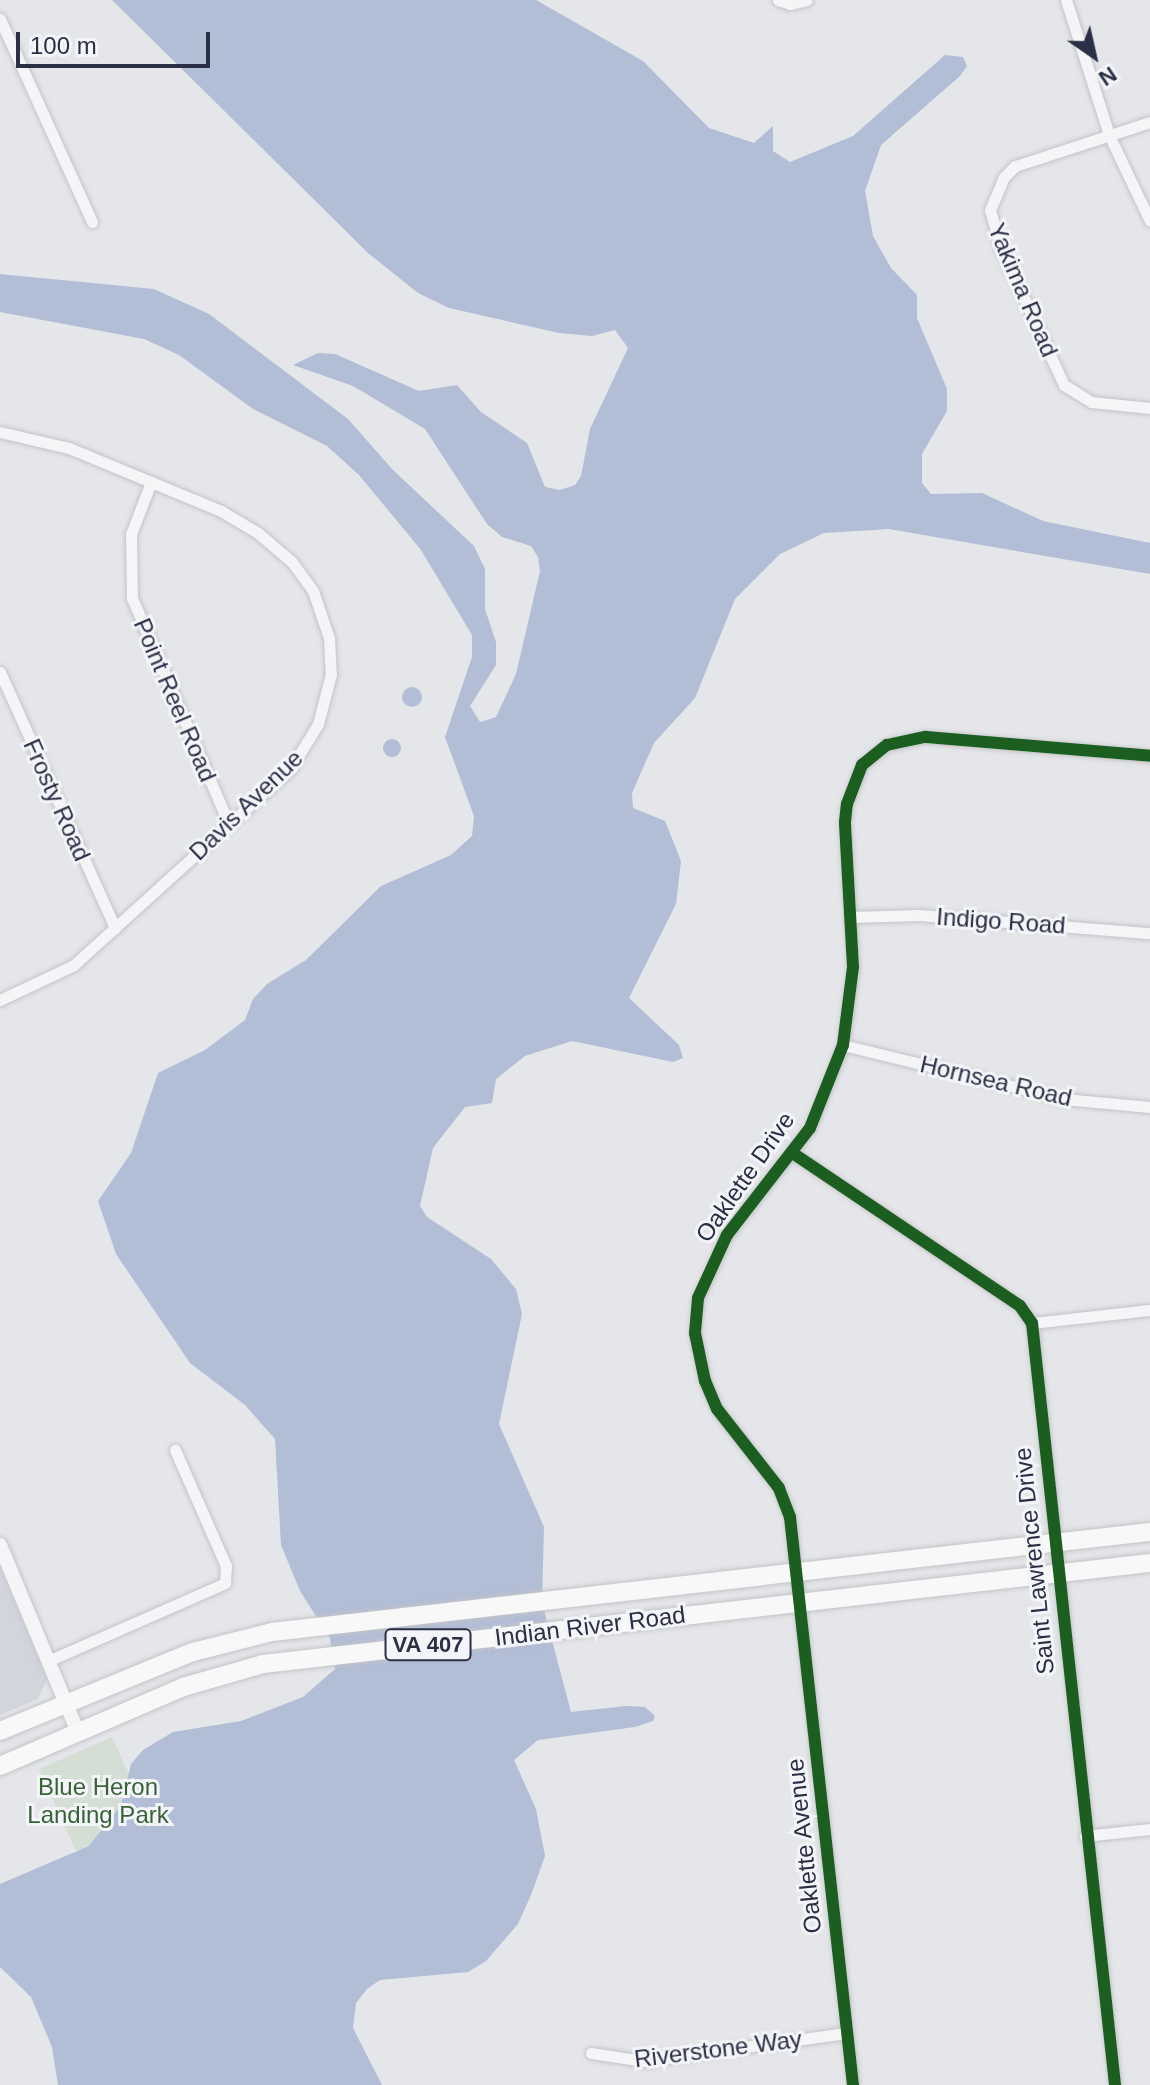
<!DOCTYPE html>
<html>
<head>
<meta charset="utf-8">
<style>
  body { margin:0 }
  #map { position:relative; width:1150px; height:2085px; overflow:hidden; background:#e5e6ea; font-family:Arial,sans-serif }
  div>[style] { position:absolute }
  .built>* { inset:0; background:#d3d5dd }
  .green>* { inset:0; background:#d4ded5 }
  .water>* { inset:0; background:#b2bdd6 }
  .round { border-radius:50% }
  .roads { filter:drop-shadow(0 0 2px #c3c4c8) drop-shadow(0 0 2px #c3c4c8) }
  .minor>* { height:11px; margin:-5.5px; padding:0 5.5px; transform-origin:5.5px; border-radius:5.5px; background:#f5f5f7 }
  .tertiary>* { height:14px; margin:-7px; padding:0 7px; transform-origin:7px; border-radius:7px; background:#f5f5f7 }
  .primary>* { height:18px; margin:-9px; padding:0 9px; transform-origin:9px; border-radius:9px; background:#f8f8f8 }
  .cycleway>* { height:12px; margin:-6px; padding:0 6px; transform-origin:6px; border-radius:6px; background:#1b5e20 }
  span { translate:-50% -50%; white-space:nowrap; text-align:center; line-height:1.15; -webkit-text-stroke:6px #f4f5f9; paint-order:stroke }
  .shield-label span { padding:2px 6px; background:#f4f5f9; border:2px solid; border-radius:6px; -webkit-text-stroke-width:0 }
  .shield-label { font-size:22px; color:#2a2f46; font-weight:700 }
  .street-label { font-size:24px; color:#2a2f46 }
  .park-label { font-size:24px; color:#376336 }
  .north { position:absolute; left:1054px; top:16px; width:80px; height:80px; -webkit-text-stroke:6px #f4f5f9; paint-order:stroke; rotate:146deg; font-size:22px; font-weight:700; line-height:32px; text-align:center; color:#2a2f46 }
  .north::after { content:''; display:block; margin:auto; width:28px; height:36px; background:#2a2f46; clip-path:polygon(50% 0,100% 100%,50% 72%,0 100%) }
  .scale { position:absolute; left:16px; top:32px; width:194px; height:36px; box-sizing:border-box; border:4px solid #2a2f46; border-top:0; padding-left:10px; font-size:24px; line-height:28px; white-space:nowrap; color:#2a2f46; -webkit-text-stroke:6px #f4f5f9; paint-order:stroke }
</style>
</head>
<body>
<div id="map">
  <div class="built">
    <div style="clip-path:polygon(0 1568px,47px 1679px,38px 1699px,0 1715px)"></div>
  </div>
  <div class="green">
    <div style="clip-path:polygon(112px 1737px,151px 1822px,111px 1854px,80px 1845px,128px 1865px,75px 1849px,39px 1769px)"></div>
  </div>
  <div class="water">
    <div style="clip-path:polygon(112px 0,536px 0,643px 61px,709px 128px,754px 143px,773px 126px,773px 151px,790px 162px,853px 136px,945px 55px,963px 57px,967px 66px,960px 76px,881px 145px,865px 191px,873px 236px,891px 268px,917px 295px,917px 318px,947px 389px,947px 411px,922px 454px,922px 483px,931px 494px,982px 493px,1043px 521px,1150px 543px,1150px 574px,889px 529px,824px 533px,780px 554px,735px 599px,695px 698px,654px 743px,632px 793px,633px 808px,665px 821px,681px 861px,676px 904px,629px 998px,679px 1045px,683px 1058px,673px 1062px,572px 1041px,525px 1056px,496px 1079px,492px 1103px,465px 1107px,433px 1148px,420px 1206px,427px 1217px,491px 1259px,516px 1289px,522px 1314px,499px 1424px,544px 1527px,542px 1603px,571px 1712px,626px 1706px,645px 1707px,655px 1716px,653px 1721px,635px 1727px,538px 1740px,514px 1760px,536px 1809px,545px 1856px,531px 1895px,518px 1924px,486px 1961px,468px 1972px,380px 1980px,367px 1989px,356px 2003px,353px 2028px,382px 2085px,58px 2085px,52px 2047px,31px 1997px,0 1967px,0 1884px,89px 1846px,121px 1805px,131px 1764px,143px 1750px,173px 1732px,241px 1721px,303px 1697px,335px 1669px,330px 1638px,300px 1591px,281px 1545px,275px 1439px,245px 1405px,190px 1363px,116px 1254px,98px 1201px,131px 1153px,158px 1073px,205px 1050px,245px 1020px,253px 999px,267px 984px,306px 960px,381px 886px,451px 855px,472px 836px,474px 816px,445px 737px,472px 657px,472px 635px,421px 550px,359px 475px,327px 446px,253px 409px,179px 355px,144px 339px,0 312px,0 274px,154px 289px,209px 314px,348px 419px,393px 470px,474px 546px,485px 569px,485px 609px,496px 642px,496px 665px,470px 706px,480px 722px,496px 717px,516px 674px,540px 571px,538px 557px,531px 546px,502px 537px,487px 524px,425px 429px,353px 386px,293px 365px,318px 353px,335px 354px,419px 391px,457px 385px,481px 412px,527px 443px,545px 487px,560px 490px,575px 485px,581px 476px,590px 429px,628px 348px,615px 330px,592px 336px,559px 333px,449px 308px,418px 293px,368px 253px)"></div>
    <div class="round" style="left:402px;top:687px;width:20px;height:20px"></div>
    <div class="round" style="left:383px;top:739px;width:18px;height:18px"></div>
  </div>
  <div class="roads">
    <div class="minor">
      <div style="left:778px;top:0;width:13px;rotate:18deg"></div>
      <div style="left:790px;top:4px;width:17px;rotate:-13deg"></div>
      <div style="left:1066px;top:0;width:142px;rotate:72.3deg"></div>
      <div style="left:1109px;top:135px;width:95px;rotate:64.5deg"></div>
      <div style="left:0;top:19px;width:223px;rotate:65.6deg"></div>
      <div style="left:1150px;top:122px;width:142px;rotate:161.9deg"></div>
      <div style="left:1015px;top:166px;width:16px;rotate:135deg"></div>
      <div style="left:1004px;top:177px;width:36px;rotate:113deg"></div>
      <div style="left:990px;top:210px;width:37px;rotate:74deg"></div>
      <div style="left:1000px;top:246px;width:153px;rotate:65.3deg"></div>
      <div style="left:1064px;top:385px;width:32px;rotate:32deg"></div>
      <div style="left:1091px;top:402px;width:59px;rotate:5.8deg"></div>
      <div style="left:0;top:432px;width:71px;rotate:13.1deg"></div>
      <div style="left:69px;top:448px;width:165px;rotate:22.5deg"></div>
      <div style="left:221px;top:511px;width:43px;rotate:30.7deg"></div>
      <div style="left:258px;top:533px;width:45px;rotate:40.5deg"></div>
      <div style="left:292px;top:562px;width:36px;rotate:54deg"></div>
      <div style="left:313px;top:591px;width:50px;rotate:71.2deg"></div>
      <div style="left:329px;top:638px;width:36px;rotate:87deg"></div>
      <div style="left:331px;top:674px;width:52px;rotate:104.6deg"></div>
      <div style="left:318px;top:724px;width:52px;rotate:121.5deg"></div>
      <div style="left:291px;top:768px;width:293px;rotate:137.8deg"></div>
      <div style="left:74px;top:965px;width:82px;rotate:154.7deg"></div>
      <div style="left:151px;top:482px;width:56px;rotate:111deg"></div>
      <div style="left:131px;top:534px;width:64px;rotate:89.1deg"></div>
      <div style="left:132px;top:598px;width:246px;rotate:66.8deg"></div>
      <div style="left:0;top:672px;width:281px;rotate:65.8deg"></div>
      <div style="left:851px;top:917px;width:68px;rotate:-1.7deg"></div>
      <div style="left:919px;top:915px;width:232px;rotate:4.5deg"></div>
      <div style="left:843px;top:1045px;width:228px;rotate:13.7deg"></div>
      <div style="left:1064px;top:1099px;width:86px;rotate:5.3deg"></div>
      <div style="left:794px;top:1154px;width:272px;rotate:33.9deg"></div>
      <div style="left:1020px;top:1306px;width:21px;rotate:55deg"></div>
      <div style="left:1032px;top:1323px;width:767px;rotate:83.78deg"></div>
      <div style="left:1032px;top:1323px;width:119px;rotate:-6.3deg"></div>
      <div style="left:50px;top:1660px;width:191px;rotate:-23.7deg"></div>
      <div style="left:225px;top:1583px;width:17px;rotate:-87deg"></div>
      <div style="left:226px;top:1566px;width:127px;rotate:-113.7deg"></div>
      <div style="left:1085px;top:1836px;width:65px;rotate:-6.1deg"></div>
      <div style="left:591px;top:2053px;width:54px;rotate:8.6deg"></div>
      <div style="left:644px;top:2061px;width:204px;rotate:-7.9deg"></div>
      <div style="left:853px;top:2085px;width:571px;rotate:-96.33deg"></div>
      <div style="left:790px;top:1517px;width:31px;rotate:-111deg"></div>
      <div style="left:779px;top:1488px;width:100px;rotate:-128.1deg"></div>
      <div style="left:717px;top:1409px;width:30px;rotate:-113deg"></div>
      <div style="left:705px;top:1381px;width:49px;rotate:-101.8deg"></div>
      <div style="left:695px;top:1333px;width:35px;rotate:-85deg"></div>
      <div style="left:698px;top:1298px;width:69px;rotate:-65.3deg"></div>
      <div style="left:727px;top:1235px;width:135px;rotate:-52.2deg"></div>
      <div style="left:810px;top:1128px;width:89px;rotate:-68.3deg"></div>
      <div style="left:843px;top:1045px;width:79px;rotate:-82.7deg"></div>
      <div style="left:853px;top:967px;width:145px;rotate:-93.2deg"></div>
      <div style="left:845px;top:822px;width:18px;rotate:-84deg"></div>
      <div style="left:847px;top:804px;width:42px;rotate:-69deg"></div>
      <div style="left:862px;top:765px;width:32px;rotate:-39deg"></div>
      <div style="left:887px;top:745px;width:40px;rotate:-12deg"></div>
      <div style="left:926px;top:737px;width:225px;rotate:4.8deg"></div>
    </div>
    <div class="tertiary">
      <div style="left:0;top:1545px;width:203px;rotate:67.4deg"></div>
    </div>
    <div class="primary">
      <div style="left:0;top:1731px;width:209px;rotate:-22.3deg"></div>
      <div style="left:193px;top:1652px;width:81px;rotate:-14.2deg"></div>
      <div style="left:272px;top:1632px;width:884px;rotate:-6.5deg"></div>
      <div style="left:0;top:1766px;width:199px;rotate:-23.3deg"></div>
      <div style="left:183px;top:1687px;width:83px;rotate:-16deg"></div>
      <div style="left:263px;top:1664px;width:893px;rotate:-6.5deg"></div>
    </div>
  </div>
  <div class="cycleway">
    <div style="left:794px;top:1154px;width:272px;rotate:33.9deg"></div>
    <div style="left:1020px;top:1306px;width:21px;rotate:55deg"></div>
    <div style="left:1032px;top:1323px;width:767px;rotate:83.78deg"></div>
    <div style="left:853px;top:2085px;width:571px;rotate:-96.33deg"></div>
    <div style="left:790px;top:1517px;width:31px;rotate:-111deg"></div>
    <div style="left:779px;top:1488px;width:100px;rotate:-128.1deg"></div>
    <div style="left:717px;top:1409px;width:30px;rotate:-113deg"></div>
    <div style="left:705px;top:1381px;width:49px;rotate:-101.8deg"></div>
    <div style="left:695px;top:1333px;width:35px;rotate:-85deg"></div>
    <div style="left:698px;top:1298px;width:69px;rotate:-65.3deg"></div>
    <div style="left:727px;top:1235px;width:135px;rotate:-52.2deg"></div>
    <div style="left:810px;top:1128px;width:89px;rotate:-68.3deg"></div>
    <div style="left:843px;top:1045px;width:79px;rotate:-82.7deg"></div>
    <div style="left:853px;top:967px;width:145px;rotate:-93.2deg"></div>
    <div style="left:845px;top:822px;width:18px;rotate:-84deg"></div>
    <div style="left:847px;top:804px;width:42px;rotate:-69deg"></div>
    <div style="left:862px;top:765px;width:32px;rotate:-39deg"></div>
    <div style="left:887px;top:745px;width:40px;rotate:-12deg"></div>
    <div style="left:926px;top:737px;width:225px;rotate:4.8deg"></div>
  </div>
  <div class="shield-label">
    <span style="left:428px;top:1645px">VA 407</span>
  </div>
  <div class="street-label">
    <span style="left:1023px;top:290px;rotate:67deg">Yakima Road</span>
    <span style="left:175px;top:700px;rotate:67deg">Point Reel Road</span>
    <span style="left:57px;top:800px;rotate:66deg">Frosty Road</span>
    <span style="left:246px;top:805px;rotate:-44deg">Davis Avenue</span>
    <span style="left:1001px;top:921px;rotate:4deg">Indigo Road</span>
    <span style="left:996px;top:1081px;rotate:13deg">Hornsea Road</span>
    <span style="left:745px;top:1177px;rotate:-55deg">Oaklette Drive</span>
    <span style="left:1034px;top:1561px;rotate:-96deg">Saint Lawrence Drive</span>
    <span style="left:590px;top:1626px;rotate:-7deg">Indian River Road</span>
    <span style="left:804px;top:1846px;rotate:-96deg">Oaklette Avenue</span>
    <span style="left:718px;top:2049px;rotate:-7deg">Riverstone Way</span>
  </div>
  <div class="park-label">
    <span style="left:98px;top:1801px">Blue Heron<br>Landing Park</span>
  </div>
  <div class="north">N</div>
  <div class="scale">100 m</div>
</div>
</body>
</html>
